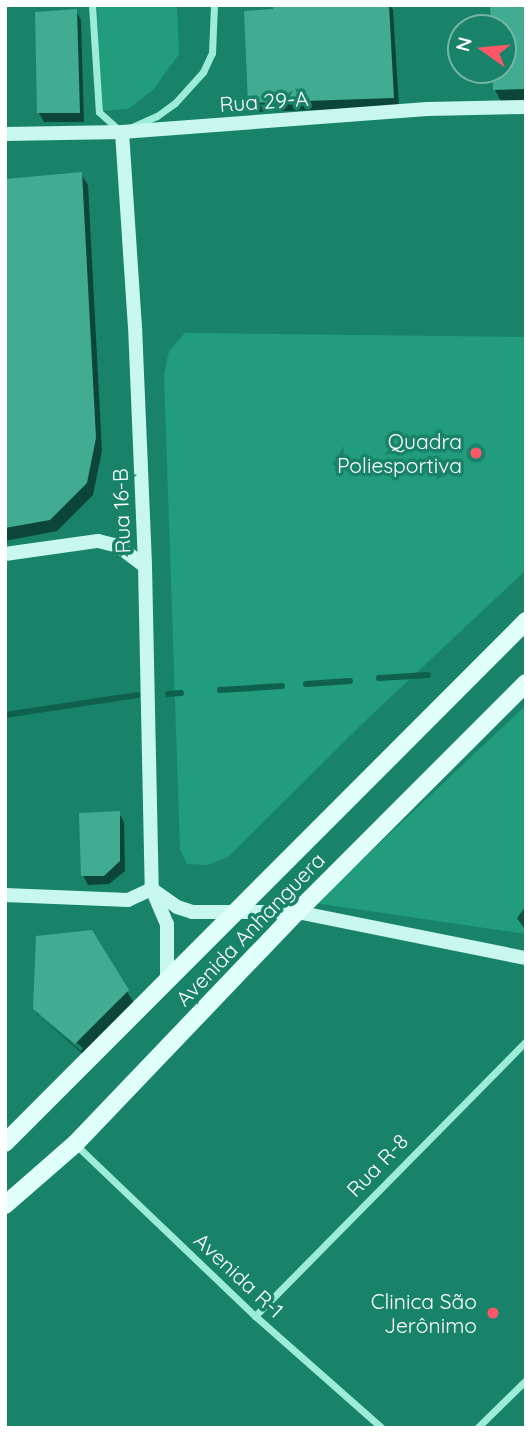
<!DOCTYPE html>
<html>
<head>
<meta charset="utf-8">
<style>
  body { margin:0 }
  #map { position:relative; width:531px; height:1433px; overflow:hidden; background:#188369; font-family:Quicksand,sans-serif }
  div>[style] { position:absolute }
  .green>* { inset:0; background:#219c7d }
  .shadow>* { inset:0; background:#0007 }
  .stream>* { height:6px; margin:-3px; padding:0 3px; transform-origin:3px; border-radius:3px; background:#10604e }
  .building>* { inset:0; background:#41ac91 }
  .street>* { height:7px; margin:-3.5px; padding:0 3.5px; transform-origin:3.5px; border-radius:3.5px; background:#9cecd7 }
  .secondary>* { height:14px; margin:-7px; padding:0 7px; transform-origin:7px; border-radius:7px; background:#c8f8ed }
  .primary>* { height:18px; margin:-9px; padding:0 9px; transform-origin:9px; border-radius:9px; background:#e1fff9 }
  .dots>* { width:19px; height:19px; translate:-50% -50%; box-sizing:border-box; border:4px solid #188369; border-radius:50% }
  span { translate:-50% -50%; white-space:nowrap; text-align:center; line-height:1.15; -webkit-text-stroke:7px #188369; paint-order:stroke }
  .street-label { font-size:21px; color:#fff }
  .poi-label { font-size:21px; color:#fff }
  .right { translate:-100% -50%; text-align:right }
  .frame { position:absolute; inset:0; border:7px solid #fff; pointer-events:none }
  .north { position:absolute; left:447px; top:14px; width:70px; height:70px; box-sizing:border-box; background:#188369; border:2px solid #74b5a5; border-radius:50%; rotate:285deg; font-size:19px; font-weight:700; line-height:28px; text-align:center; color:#fff }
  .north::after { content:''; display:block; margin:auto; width:24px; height:32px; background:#ff5767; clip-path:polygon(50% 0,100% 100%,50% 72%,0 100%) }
</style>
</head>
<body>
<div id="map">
  <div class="green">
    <div style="clip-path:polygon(97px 5px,177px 5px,179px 54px,154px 89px,128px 109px,100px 111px)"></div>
    <div style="clip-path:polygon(185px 333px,526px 337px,526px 570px,362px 724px,228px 857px,208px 865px,187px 864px,180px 849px,164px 375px,169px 351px)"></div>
    <div style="clip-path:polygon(526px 705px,526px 934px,315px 903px,363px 859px)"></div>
  </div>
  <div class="shadow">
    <div style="clip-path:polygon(275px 5px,390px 5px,393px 10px,399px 107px,256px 112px,250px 102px)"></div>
    <div style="clip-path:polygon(526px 5px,526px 102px,502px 103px,495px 90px,494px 70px,503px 70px,503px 28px,493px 28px)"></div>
    <div style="clip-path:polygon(76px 11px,81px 20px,84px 122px,44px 122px,39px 113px)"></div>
    <div style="clip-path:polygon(81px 174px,88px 185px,102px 451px,93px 495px,57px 531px,5px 541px,5px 181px)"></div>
    <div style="clip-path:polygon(119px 813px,124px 822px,125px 871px,109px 884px,88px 885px,83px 875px)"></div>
    <div style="clip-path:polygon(526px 906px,526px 931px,517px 918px)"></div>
    <div style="clip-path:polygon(91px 932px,134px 1003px,83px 1054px,39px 1016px,81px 1051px,83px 1048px,39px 1012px,39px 1016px,34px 1008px)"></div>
  </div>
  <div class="stream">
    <div style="left:379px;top:678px;width:49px;rotate:-3.5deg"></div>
    <div style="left:306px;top:684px;width:44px;rotate:-3.9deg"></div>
    <div style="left:220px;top:690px;width:62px;rotate:-3.7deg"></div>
    <div style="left:168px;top:694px;width:13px;rotate:-4deg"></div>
    <div style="left:5px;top:715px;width:134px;rotate:-8.6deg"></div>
  </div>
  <div class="building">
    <div style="clip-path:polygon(273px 5px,389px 5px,394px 98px,248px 103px,244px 11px,273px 9px)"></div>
    <div style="clip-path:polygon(490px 5px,526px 5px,526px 89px,493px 90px,493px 70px,503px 70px,503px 28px,491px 28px)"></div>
    <div style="clip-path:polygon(77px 9px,80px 113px,37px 113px,35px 12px)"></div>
    <div style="clip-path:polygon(82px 172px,96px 438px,87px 483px,50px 520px,5px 528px,5px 179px)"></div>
    <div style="clip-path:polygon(120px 811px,120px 861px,104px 876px,81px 876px,79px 813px)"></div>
    <div style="clip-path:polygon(92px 930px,129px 990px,75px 1044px,33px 1009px,36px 936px)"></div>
  </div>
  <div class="street">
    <div style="left:92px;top:5px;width:107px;rotate:86.3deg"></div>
    <div style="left:99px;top:112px;width:27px;rotate:42deg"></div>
    <div style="left:132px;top:127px;width:27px;rotate:-24deg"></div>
    <div style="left:157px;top:116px;width:22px;rotate:-36deg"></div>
    <div style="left:175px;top:103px;width:42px;rotate:-47.9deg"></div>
    <div style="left:203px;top:72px;width:21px;rotate:-65deg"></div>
    <div style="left:212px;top:53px;width:48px;rotate:-87.6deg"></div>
    <div style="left:75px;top:1144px;width:249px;rotate:43.7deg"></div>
    <div style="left:255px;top:1316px;width:169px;rotate:41.4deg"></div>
    <div style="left:255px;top:1316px;width:386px;rotate:-45.4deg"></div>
    <div style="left:477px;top:1428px;width:69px;rotate:-44.4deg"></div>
  </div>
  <div class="secondary">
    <div style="left:122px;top:132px;width:194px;rotate:86.2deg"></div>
    <div style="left:135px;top:326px;width:240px;rotate:87.6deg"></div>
    <div style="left:145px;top:566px;width:323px;rotate:88.8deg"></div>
    <div style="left:152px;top:889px;width:38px;rotate:67deg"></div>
    <div style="left:167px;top:924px;width:58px;rotate:90deg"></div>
    <div style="left:5px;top:134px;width:117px;rotate:-1deg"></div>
    <div style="left:122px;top:132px;width:306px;rotate:-4.3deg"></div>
    <div style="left:427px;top:109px;width:99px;rotate:-1.2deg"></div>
    <div style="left:5px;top:554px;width:94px;rotate:-8deg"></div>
    <div style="left:98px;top:541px;width:21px;rotate:14deg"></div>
    <div style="left:118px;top:546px;width:34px;rotate:37deg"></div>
    <div style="left:153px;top:890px;width:29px;rotate:35deg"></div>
    <div style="left:177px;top:907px;width:16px;rotate:18deg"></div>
    <div style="left:192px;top:912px;width:105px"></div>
    <div style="left:297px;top:912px;width:234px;rotate:11.4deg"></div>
    <div style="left:5px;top:895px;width:123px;rotate:2.3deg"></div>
    <div style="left:128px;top:900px;width:26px;rotate:-25deg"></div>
  </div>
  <div class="primary">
    <div style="left:5px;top:1143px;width:738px;rotate:-45.05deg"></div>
    <div style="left:5px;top:1205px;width:93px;rotate:-41.1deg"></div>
    <div style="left:75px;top:1144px;width:321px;rotate:-46.3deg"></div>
    <div style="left:297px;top:912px;width:324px;rotate:-45deg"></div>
  </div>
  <div class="dots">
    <div style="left:476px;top:453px;background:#ff5767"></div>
    <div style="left:493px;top:1313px;background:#ff5767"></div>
  </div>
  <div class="street-label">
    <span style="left:264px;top:101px;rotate:-4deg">Rua 29-A</span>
    <span style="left:121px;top:511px;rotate:-92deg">Rua 16-B</span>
    <span style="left:250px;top:929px;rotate:-46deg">Avenida Anhanguera</span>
    <span style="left:377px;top:1165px;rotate:-46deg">Rua R-8</span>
    <span style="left:239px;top:1275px;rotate:43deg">Avenida R-1</span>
  </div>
  <div class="poi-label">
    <span class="right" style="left:462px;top:453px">Quadra<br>Poliesportiva</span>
    <span class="right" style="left:477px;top:1313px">Clinica São<br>Jerônimo</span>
  </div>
  <div class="frame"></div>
  <div class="north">N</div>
</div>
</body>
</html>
